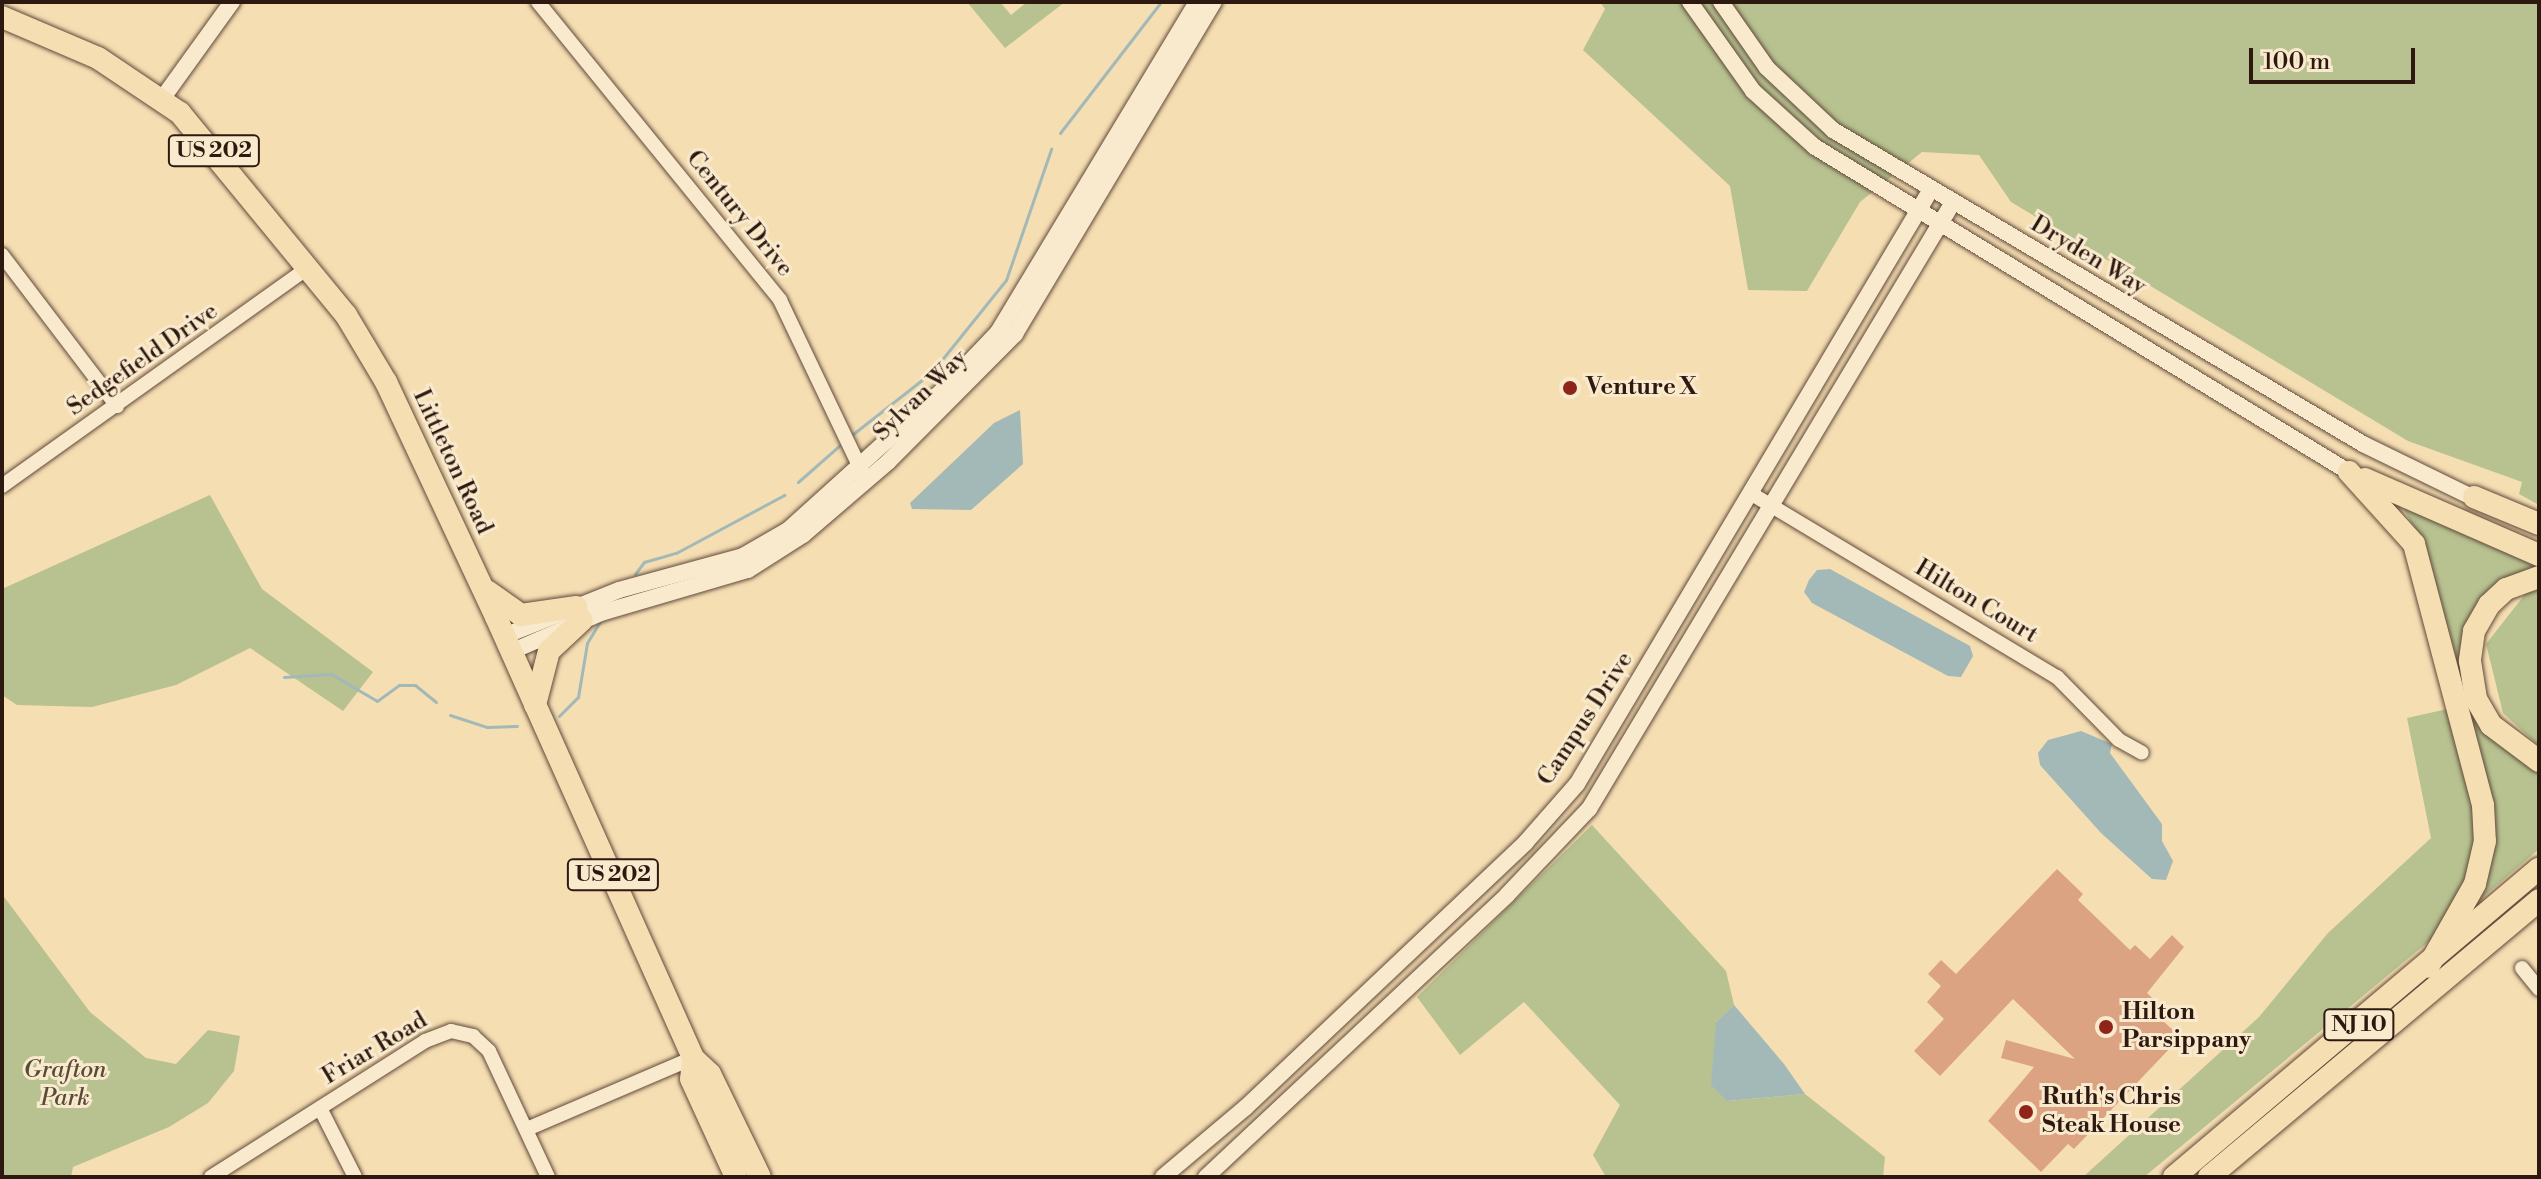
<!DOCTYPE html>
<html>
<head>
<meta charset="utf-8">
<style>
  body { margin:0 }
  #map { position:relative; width:2541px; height:1179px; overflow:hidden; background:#f6deb3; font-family:"Libre Bodoni",serif }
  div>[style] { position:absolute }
  .green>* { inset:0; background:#b7c290 }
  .water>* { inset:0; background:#a2b9b8 }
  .stream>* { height:3px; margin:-1.5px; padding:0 1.5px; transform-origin:1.5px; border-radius:1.5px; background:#a2b9b8 }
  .building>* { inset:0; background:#dca383 }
  .roads { filter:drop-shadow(0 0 2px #604a3a) drop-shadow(0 0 2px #604a3a) }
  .minor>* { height:14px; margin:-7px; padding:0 7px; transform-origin:7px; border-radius:7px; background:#f9eace }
  .tertiary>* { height:16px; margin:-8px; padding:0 8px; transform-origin:8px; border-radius:8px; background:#f9eace }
  .primary>* { height:22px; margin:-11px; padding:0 11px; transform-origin:11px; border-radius:11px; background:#f6deb3 }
  .trunk>* { height:22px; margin:-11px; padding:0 11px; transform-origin:11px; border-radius:11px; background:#f6deb3 }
  .dots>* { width:22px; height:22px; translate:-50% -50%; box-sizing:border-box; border:4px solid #f9eace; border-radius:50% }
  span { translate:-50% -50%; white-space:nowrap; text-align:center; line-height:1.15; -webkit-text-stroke:6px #f9eace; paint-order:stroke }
  .shield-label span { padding:2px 6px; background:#f9eace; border:2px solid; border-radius:6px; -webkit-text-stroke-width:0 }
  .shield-label { font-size:22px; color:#2e1911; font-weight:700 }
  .street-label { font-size:24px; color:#2e1911 }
  .poi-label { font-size:24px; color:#2e1911; font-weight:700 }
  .left { translate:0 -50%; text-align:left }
  .park-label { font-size:24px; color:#574c37; font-style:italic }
  .frame { position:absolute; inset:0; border:4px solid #2e1911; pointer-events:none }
  .scale { position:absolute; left:2249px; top:48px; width:166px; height:36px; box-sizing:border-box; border:4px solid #2e1911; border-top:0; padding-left:10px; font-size:24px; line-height:28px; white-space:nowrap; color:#2e1911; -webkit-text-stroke:6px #f9eace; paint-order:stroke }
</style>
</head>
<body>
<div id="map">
  <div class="green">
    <div style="clip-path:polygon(967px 2px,1000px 2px,1011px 15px,1027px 2px,1065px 2px,1005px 48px)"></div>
    <div style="clip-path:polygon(1600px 2px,2539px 2px,2539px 505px,2519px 494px,2522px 482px,2408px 441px,2011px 202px,1979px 155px,1922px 152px,1860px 202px,1807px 291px,1748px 290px,1730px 186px,1583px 50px,1605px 9px)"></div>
    <div style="clip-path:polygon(210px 495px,262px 589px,373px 672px,343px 711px,250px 648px,176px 685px,92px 707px,17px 705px,2px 695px,2px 589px)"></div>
    <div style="clip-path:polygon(2402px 506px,2539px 564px,2539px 571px,2468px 629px,2495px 740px,2539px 769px,2539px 849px,2475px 904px,2486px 868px,2415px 529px)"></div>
    <div style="clip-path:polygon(2539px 590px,2539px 746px,2503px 713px,2486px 644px,2526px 593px)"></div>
    <div style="clip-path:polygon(2452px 708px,2478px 826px,2474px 868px,2433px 938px,2144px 1177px,2083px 1177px,2259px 1017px,2328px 933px,2431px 838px,2407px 718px)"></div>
    <div style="clip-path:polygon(1592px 825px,1726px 971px,1734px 1005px,1716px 1022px,1728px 1101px,1805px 1094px,1885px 1157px,1883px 1177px,1606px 1177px,1593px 1155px,1620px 1105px,1524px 1002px,1460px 1055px,1417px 997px)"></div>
    <div style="clip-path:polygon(2px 894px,90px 1012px,146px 1058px,176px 1064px,208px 1030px,240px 1036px,234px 1071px,208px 1103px,169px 1127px,73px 1167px,71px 1177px,2px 1177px)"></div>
  </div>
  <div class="water">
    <div style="clip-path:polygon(1020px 410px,1023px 464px,971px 510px,912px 509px,910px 503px,994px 423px)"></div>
    <div style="clip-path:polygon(1830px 569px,1970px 646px,1973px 656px,1961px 677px,1948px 676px,1812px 603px,1804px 592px,1809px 580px,1817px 570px)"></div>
    <div style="clip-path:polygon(2081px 731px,2112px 744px,2110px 753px,2162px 824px,2162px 841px,2173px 861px,2166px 880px,2152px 879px,2101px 833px,2040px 765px,2038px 753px,2048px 740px)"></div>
    <div style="clip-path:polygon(1734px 1005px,1784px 1064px,1805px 1094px,1727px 1101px,1711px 1085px,1716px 1022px)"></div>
  </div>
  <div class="stream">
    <div style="left:1060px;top:133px;width:165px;rotate:-52.4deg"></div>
    <div style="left:853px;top:434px;width:100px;rotate:-38.1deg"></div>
    <div style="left:932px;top:372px;width:118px;rotate:-51.2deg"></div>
    <div style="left:1006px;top:280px;width:139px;rotate:-71deg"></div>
    <div style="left:798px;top:482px;width:55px;rotate:-41.3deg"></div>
    <div style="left:635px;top:574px;width:15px;rotate:-53deg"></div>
    <div style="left:644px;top:562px;width:33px;rotate:-16deg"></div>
    <div style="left:676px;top:553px;width:123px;rotate:-28.2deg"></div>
    <div style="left:284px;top:677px;width:47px;rotate:-3.7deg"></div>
    <div style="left:331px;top:674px;width:53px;rotate:30.4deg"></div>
    <div style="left:377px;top:701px;width:27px;rotate:-36deg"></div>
    <div style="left:399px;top:685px;width:16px"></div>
    <div style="left:415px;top:685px;width:27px;rotate:39deg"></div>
    <div style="left:450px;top:715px;width:39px;rotate:18deg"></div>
    <div style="left:487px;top:727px;width:30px;rotate:-2deg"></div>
    <div style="left:559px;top:716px;width:27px;rotate:-45deg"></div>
    <div style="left:578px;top:697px;width:55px;rotate:-80.5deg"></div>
    <div style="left:587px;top:643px;width:27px;rotate:-59deg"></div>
  </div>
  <div class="building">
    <div style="clip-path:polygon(2057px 869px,2083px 894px,2078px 900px,2130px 950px,2135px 945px,2150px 959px,2172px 935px,2184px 947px,2147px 993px,2168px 1013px,2162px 1020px,2177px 1034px,2173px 1045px,2074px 1149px,2068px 1144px,2041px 1172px,1988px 1121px,2034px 1067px,2001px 1058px,2006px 1040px,2075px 1059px,2013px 999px,1940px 1076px,1914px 1051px,1944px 1019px,1927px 1002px,1941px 986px,1928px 974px,1941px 960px,1956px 974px)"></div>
  </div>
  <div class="roads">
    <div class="minor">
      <div style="left:538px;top:2px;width:384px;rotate:50.9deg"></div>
      <div style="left:780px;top:300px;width:195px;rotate:64.5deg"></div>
      <div style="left:2px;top:255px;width:190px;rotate:52.7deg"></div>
      <div style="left:2px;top:486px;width:376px;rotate:-35.5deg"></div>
      <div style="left:1752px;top:494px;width:356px;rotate:31deg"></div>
      <div style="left:2057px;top:677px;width:88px;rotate:45.5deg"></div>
      <div style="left:2119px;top:740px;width:26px;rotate:29deg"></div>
      <div style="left:2522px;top:968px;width:27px;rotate:51deg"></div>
      <div style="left:320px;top:1108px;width:77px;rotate:63.1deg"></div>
      <div style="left:527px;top:1129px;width:181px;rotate:-23.2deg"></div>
      <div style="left:211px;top:1177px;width:254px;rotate:-32.4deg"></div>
      <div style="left:425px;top:1041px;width:28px;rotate:-21deg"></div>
      <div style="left:451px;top:1031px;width:23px;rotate:13deg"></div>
      <div style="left:473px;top:1036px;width:22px;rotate:43deg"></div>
      <div style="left:489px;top:1051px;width:139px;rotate:64.9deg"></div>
    </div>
    <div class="tertiary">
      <div style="left:1690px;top:2px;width:109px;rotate:54.7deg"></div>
      <div style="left:1753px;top:91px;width:84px;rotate:42.1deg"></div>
      <div style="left:1815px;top:147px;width:625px;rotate:31.33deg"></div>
      <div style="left:1721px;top:2px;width:80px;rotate:55.1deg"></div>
      <div style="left:1767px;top:68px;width:91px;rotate:43.2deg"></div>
      <div style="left:1833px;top:130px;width:616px;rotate:30.64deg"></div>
      <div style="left:2363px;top:444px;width:132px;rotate:26deg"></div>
      <div style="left:162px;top:99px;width:120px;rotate:-54.2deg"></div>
      <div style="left:504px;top:636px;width:124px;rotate:-21.8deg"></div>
      <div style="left:619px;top:590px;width:129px;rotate:-15.3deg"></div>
      <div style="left:743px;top:556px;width:52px;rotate:-30deg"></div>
      <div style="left:788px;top:530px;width:209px;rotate:-42.1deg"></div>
      <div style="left:943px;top:390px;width:80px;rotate:-46.5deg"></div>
      <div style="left:998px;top:332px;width:385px;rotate:-58.9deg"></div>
      <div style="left:510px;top:652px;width:102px;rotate:-23.1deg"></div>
      <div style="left:604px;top:612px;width:150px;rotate:-16.3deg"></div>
      <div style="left:748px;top:570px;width:65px;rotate:-32.5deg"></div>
      <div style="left:803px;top:535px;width:113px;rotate:-40.7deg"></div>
      <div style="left:889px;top:461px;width:179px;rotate:-45.2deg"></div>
      <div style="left:1015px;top:334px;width:387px;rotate:-59.1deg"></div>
      <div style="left:1163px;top:1177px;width:107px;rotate:-40.1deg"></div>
      <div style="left:1245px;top:1108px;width:387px;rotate:-43.4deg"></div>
      <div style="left:1526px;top:842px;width:77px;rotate:-48.7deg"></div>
      <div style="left:1577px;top:784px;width:690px;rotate:-59.24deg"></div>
      <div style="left:1206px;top:1177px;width:412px;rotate:-43.1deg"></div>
      <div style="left:1507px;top:895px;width:119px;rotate:-46.4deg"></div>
      <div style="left:1589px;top:809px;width:706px;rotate:-59.04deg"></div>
    </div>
    <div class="primary">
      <div style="left:2px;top:17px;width:104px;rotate:23.1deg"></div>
      <div style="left:98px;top:58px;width:99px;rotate:33.9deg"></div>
      <div style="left:180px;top:113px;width:261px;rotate:50.6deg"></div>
      <div style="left:346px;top:315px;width:78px;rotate:59.2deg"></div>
      <div style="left:386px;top:382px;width:259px;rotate:64.9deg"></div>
      <div style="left:496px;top:617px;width:483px;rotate:65.9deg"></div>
      <div style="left:693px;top:1058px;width:23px;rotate:43deg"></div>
      <div style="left:710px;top:1074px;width:114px;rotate:64.1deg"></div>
      <div style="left:487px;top:591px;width:42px;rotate:35.2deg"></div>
      <div style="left:521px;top:615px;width:56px;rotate:-8.3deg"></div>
      <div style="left:535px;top:705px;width:56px;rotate:-75.5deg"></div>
      <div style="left:549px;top:651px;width:45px;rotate:-43.2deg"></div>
      <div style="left:693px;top:1058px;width:21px;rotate:95deg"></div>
      <div style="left:691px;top:1079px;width:108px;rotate:65.3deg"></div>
    </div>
    <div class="trunk">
      <div style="left:2349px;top:472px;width:97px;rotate:47.9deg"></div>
      <div style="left:2414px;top:544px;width:270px;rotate:75.2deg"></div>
      <div style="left:2483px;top:805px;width:36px;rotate:87deg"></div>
      <div style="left:2485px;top:841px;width:44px;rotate:103.1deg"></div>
      <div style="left:2475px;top:884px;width:95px;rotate:119.5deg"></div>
      <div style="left:2365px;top:479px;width:190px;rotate:23.6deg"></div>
      <div style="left:2474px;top:497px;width:70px;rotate:22.6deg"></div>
      <div style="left:2539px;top:577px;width:35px;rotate:160deg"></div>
      <div style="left:2506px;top:589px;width:23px;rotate:137deg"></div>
      <div style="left:2489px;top:605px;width:30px;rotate:120deg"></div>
      <div style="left:2474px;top:631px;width:30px;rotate:98deg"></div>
      <div style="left:2470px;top:661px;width:38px;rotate:81deg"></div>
      <div style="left:2476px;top:699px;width:30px;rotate:60deg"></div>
      <div style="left:2491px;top:725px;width:60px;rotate:36.9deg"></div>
      <div style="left:2174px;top:1177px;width:478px;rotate:-40.2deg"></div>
      <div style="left:2209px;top:1177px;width:431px;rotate:-40deg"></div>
    </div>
  </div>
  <div class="dots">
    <div style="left:1570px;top:388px;background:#8f2418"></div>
    <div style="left:2106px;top:1027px;background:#8f2418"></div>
    <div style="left:2026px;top:1112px;background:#8f2418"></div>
  </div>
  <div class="shield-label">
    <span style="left:214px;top:151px">US 202</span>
    <span style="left:613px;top:875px">US 202</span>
    <span style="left:2359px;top:1025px">NJ 10</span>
  </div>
  <div class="street-label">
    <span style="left:739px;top:214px;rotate:51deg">Century Drive</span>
    <span style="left:2088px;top:256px;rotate:31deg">Dryden Way</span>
    <span style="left:143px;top:360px;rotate:-35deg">Sedgefield Drive</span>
    <span style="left:921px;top:396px;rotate:-44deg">Sylvan Way</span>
    <span style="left:452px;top:462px;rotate:65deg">Littleton Road</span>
    <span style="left:1976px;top:602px;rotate:31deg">Hilton Court</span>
    <span style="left:1586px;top:719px;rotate:-57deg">Campus Drive</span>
    <span style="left:375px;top:1049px;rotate:-31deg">Friar Road</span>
  </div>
  <div class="poi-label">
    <span class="left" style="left:1586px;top:388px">Venture X</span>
    <span class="left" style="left:2122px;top:1027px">Hilton<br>Parsippany</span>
    <span class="left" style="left:2042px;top:1112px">Ruth's Chris<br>Steak House</span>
  </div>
  <div class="park-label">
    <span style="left:65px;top:1085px">Grafton<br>Park</span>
  </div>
  <div class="frame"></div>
  <div class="scale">100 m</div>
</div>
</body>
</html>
